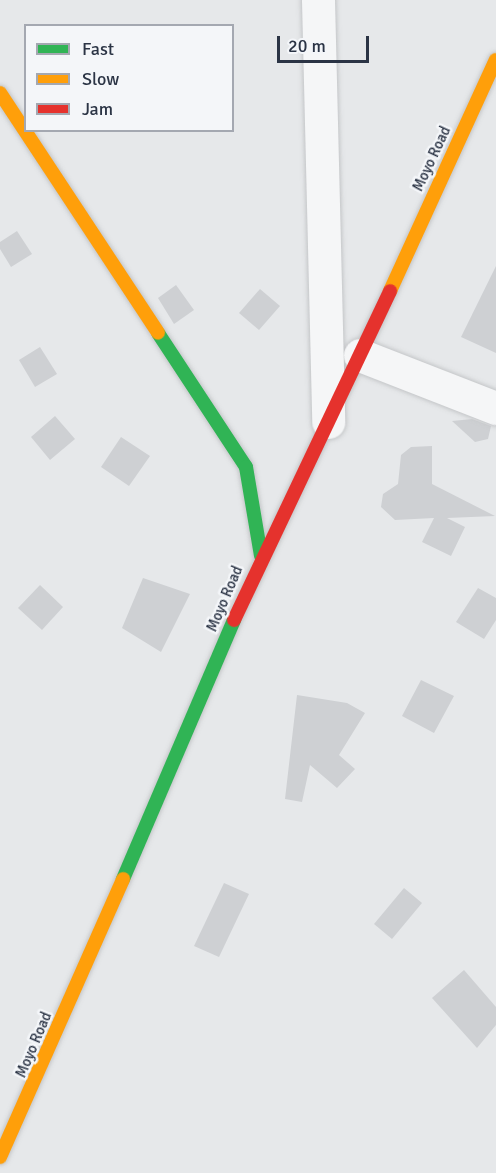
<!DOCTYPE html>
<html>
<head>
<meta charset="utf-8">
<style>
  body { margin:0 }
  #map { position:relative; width:496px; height:1173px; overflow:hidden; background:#e6e8ea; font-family:Signika,sans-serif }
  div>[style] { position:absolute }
  .building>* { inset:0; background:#ced0d3 }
  .roads { filter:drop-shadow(0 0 2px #c4c6c8) drop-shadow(0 0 2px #c4c6c8) }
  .street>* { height:33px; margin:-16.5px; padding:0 16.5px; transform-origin:16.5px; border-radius:16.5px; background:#f5f6f7 }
  .fast>* { height:14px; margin:-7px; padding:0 7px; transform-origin:7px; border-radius:7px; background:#30b455 }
  .slow>* { height:14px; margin:-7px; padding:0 7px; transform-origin:7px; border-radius:7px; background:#ff9f0a }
  .jam>* { height:14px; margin:-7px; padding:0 7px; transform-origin:7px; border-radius:7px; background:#e5322d }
  span { translate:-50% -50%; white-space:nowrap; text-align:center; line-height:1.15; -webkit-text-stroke:5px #f4f6f9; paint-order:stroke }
  .street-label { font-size:15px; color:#2b3445 }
  .legend { position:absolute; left:24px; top:24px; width:210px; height:108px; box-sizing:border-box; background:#f4f6f9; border:2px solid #a4a8b1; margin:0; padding:8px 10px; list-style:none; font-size:18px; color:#2b3445 }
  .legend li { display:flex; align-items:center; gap:12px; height:30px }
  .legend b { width:30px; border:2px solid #a4a8b1 }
  .scale { position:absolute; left:277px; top:36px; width:92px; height:27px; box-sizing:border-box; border:3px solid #2b3445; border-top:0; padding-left:8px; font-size:18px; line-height:21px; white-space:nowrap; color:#2b3445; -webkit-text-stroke:4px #f4f6f9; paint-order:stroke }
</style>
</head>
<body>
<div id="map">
  <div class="building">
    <div style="clip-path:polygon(17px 231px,32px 254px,11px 267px,0 249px,0 242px)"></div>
    <div style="clip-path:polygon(496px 266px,496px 353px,461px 337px)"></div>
    <div style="clip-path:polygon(176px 285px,194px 310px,174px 324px,158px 298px)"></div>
    <div style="clip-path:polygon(260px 289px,280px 306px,259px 330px,239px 313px)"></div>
    <div style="clip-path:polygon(40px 347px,57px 374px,35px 387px,19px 360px)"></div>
    <div style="clip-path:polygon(55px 416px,75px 439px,50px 460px,31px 437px)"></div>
    <div style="clip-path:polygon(472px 419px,491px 426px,488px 439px,475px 442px,452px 421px)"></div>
    <div style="clip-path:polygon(121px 437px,150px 456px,129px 486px,101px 467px)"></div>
    <div style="clip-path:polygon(432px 446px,432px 484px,495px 516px,447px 518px,465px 527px,451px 556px,422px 542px,434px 518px,395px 520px,381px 507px,383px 494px,398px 484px,401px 455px,411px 447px)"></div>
    <div style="clip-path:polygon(143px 578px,190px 594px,161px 652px,122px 628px)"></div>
    <div style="clip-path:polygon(40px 585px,63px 607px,42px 630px,18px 608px)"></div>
    <div style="clip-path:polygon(478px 588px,496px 598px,496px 620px,484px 639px,456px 622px)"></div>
    <div style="clip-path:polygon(421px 680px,454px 696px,434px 733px,402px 716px)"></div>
    <div style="clip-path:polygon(297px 695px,347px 703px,365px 713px,339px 755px,355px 769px,337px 788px,310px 765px,302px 802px,285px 799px)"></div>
    <div style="clip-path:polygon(224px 883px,249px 894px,219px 957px,194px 946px)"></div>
    <div style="clip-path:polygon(404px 888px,422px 903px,392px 939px,374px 924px)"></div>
    <div style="clip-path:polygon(464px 970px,496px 1007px,496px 1025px,477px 1048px,432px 998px)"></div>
  </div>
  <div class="roads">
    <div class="street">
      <div style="left:318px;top:0;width:422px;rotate:88.6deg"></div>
      <div style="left:360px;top:355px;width:146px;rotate:21.3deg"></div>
    </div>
    <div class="fast">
      <div style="left:158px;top:333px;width:160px;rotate:56.7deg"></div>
      <div style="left:246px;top:467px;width:90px;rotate:80.4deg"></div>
      <div style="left:123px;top:879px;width:282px;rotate:-66.8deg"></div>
    </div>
    <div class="slow">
      <div style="left:0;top:93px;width:287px;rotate:56.6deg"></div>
      <div style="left:390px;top:291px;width:254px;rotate:-65.4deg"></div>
      <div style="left:0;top:1157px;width:304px;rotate:-66.1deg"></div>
    </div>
    <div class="jam">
      <div style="left:234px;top:620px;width:364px;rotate:-64.6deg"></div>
    </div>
  </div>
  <div class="street-label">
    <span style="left:432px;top:159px;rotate:-65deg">Moyo Road</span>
    <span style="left:225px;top:599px;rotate:-67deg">Moyo Road</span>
    <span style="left:34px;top:1045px;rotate:-67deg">Moyo Road</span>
  </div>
  <ul class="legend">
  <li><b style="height:8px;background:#30b455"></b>Fast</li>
  <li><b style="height:8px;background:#ff9f0a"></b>Slow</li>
  <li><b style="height:8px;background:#e5322d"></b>Jam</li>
  </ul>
  <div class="scale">20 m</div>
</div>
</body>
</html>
